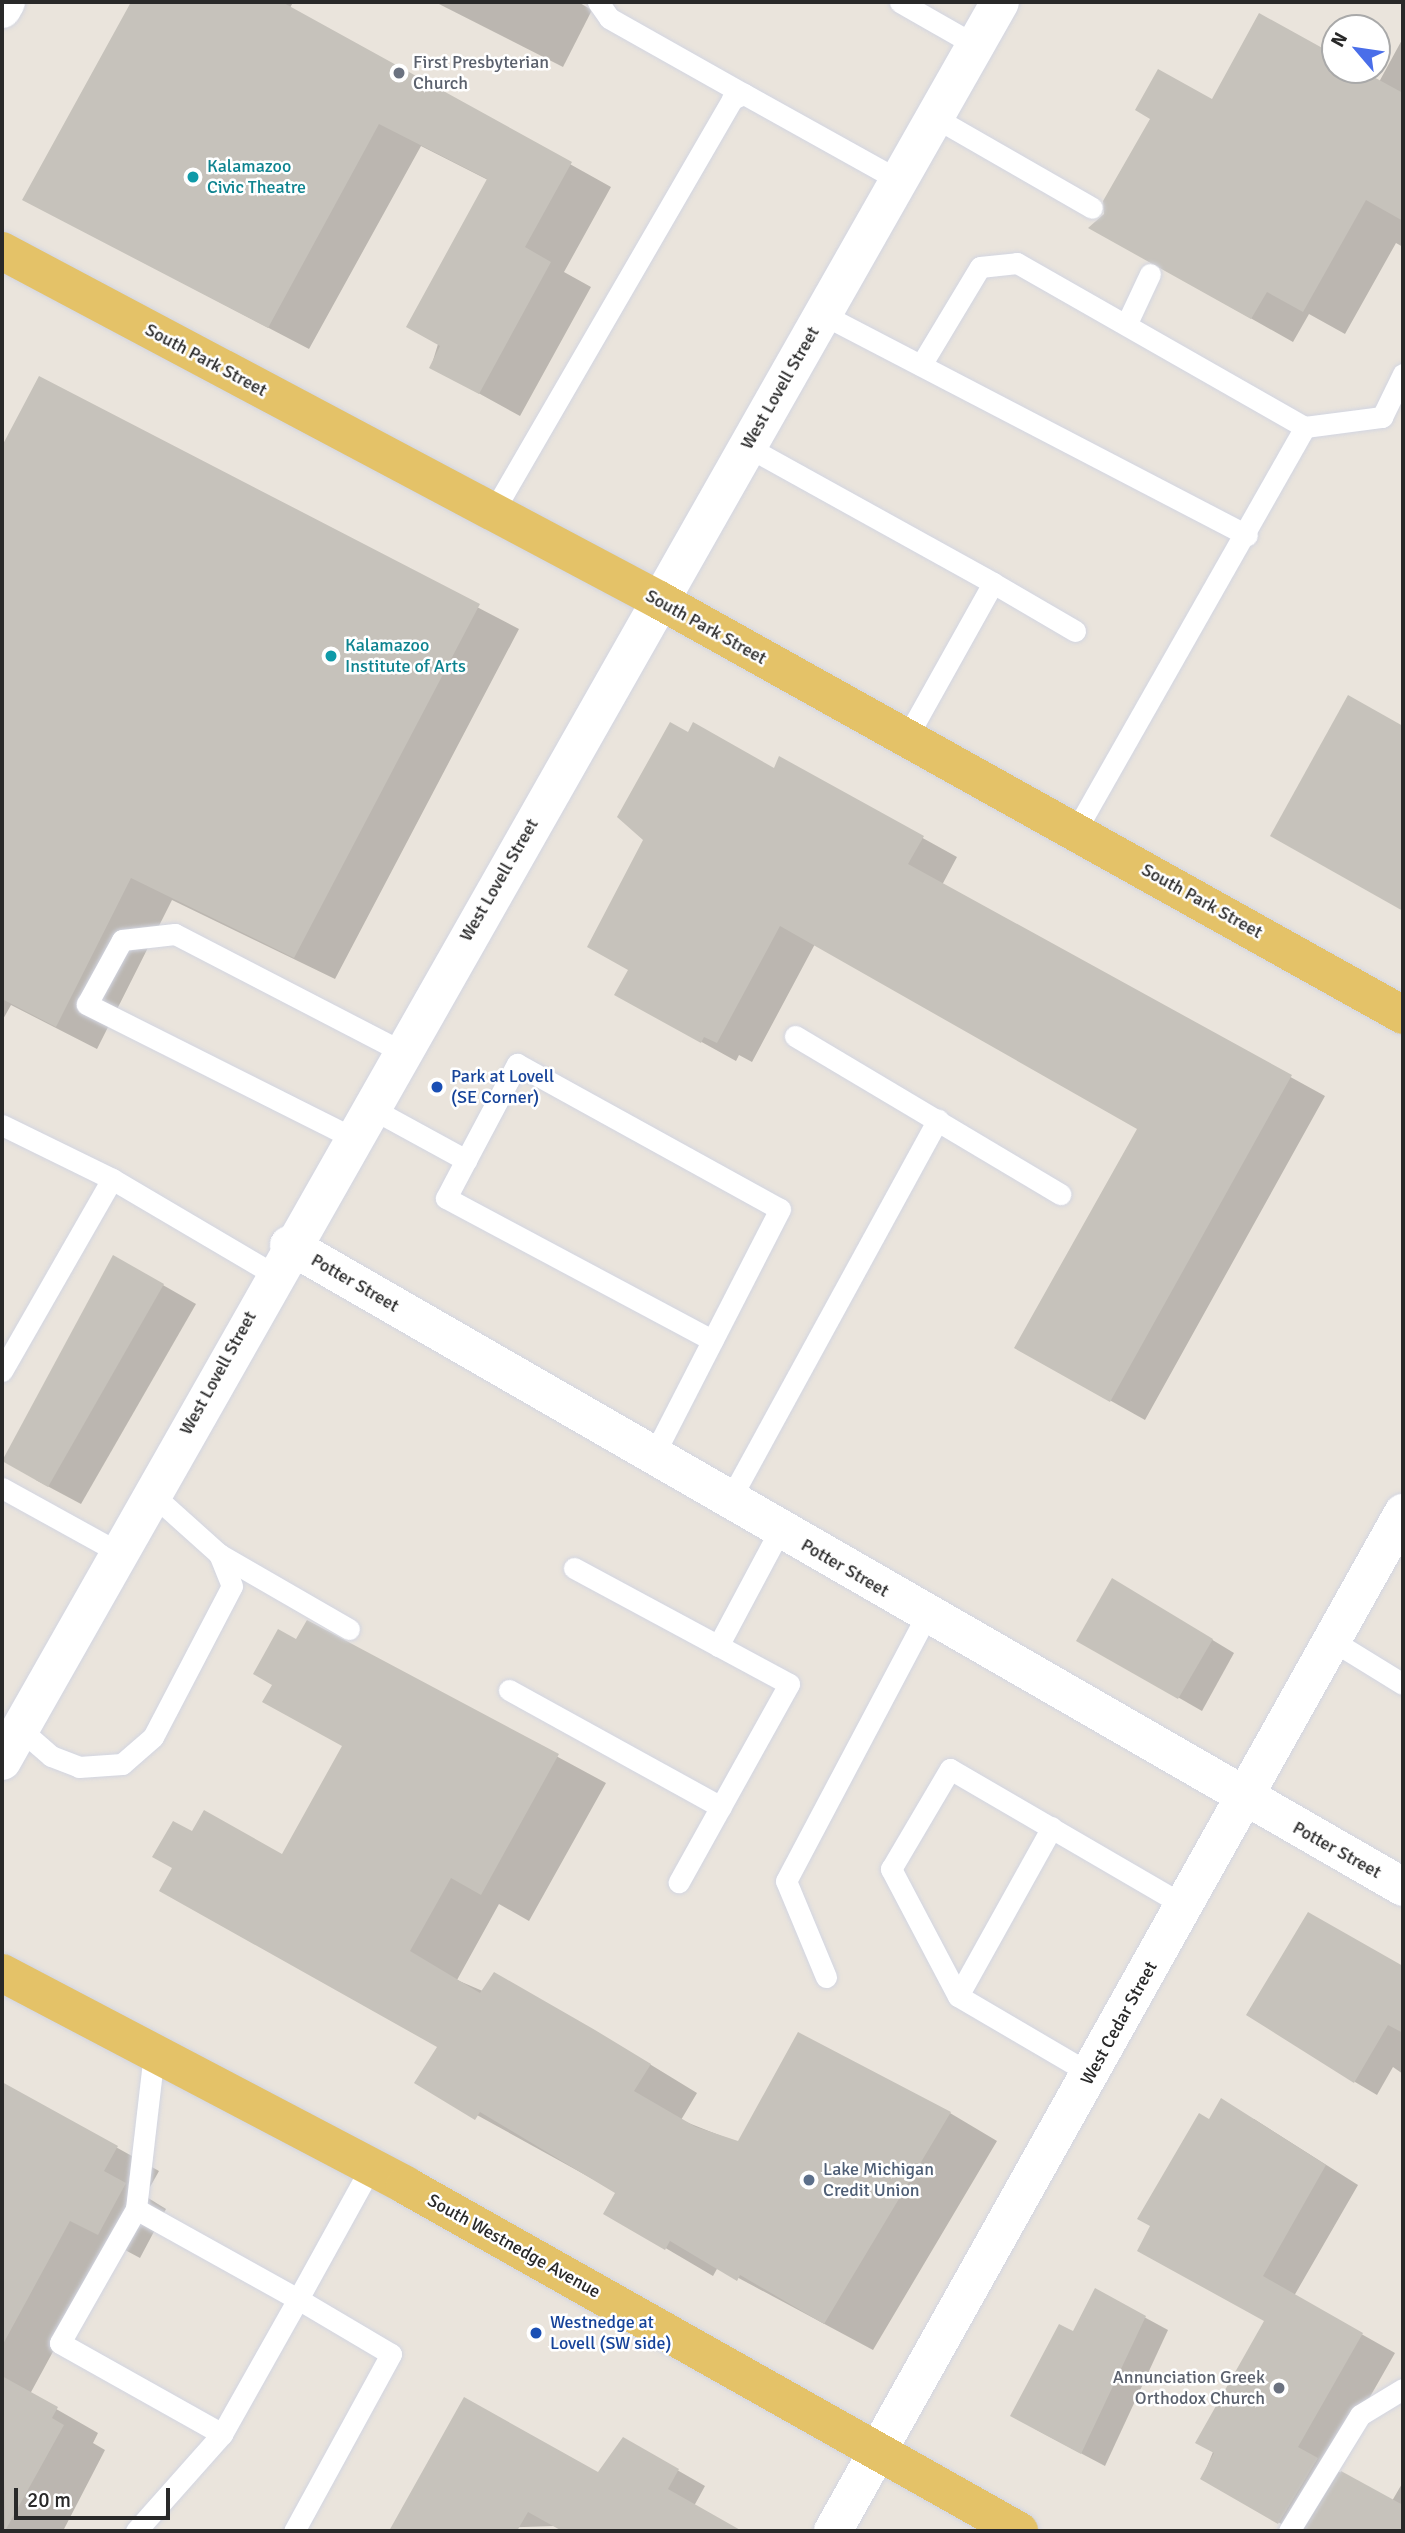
<!DOCTYPE html>
<html>
<head>
<meta charset="utf-8">
<style>
  body { margin:0 }
  #map { position:relative; width:1405px; height:2533px; overflow:hidden; background:#eae4dc; font-family:Signika,sans-serif }
  div>[style] { position:absolute }
  .shadow>* { inset:0; background:#0003 }
  .building>* { inset:0; background:#c6c2bb }
  .roads { filter:drop-shadow(0 0 2px #d2d5e1) drop-shadow(0 0 2px #d2d5e1) }
  .service>* { height:21px; margin:-10.5px; padding:0 10.5px; transform-origin:10.5px; border-radius:10.5px; background:#fff }
  .minor>* { height:38px; margin:-19px; padding:0 19px; transform-origin:19px; border-radius:19px; background:#fff }
  .tertiary>* { height:38px; margin:-19px; padding:0 19px; transform-origin:19px; border-radius:19px; background:#fff }
  .primary>* { height:38px; margin:-19px; padding:0 19px; transform-origin:19px; border-radius:19px; background:#e4c268 }
  .dots>* { width:19px; height:19px; translate:-50% -50%; box-sizing:border-box; border:4px solid #fff; border-radius:50% }
  span { translate:-50% -50%; white-space:nowrap; text-align:center; line-height:1.15; -webkit-text-stroke:5px #fff; paint-order:stroke }
  .worship-label { font-size:18px; color:#5b616d }
  .left { translate:0 -50%; text-align:left }
  .right { translate:-100% -50%; text-align:right }
  .culture-label { font-size:18px; color:#0d838f }
  .street-label { font-size:18px; color:#292929 }
  .transit-label { font-size:18px; color:#164399 }
  .service-label { font-size:18px; color:#4e5e75 }
  .frame { position:absolute; inset:0; border:4px solid #292929; pointer-events:none }
  .north { position:absolute; left:1321px; top:14px; width:70px; height:70px; box-sizing:border-box; background:#fff; border:2px solid #a9a9a9; border-radius:50%; rotate:299deg; font-size:19px; font-weight:700; line-height:28px; text-align:center; color:#292929 }
  .north::after { content:''; display:block; margin:auto; width:24px; height:32px; background:#4a6ee9; clip-path:polygon(50% 0,100% 100%,50% 72%,0 100%) }
  .scale { position:absolute; left:14px; top:2488px; width:156px; height:32px; box-sizing:border-box; border:4px solid #292929; border-top:0; padding-left:9px; font-size:21px; line-height:24px; white-space:nowrap; color:#292929; -webkit-text-stroke:5px #fff; paint-order:stroke }
</style>
</head>
<body>
<div id="map">
  <div class="shadow">
    <div style="clip-path:polygon(150px 2px,293px 2px,290px 8px,611px 187px,564px 272px,591px 287px,520px 416px,431px 367px,488px 180px,421px 146px,309px 349px,25px 200px)"></div>
    <div style="clip-path:polygon(435px 2px,578px 2px,592px 10px,563px 67px)"></div>
    <div style="clip-path:polygon(1403px 38px,1403px 247px,1396px 243px,1345px 334px,1309px 314px,1293px 342px,1132px 251px,1212px 101px,1335px 57px,1335px 70px,1358px 70px,1379px 82px)"></div>
    <div style="clip-path:polygon(40px 379px,519px 629px,335px 979px,172px 900px,97px 1049px,11px 1005px,2px 1021px,2px 450px)"></div>
    <div style="clip-path:polygon(1348px 697px,1403px 728px,1403px 909px,1313px 859px)"></div>
    <div style="clip-path:polygon(780px 759px,957px 857px,942px 885px,1325px 1096px,1145px 1420px,1017px 1348px,1139px 1129px,815px 944px,752px 1062px,739px 1055px,736px 1061px,651px 1014px)"></div>
    <div style="clip-path:polygon(114px 1257px,196px 1304px,81px 1504px,36px 1480px)"></div>
    <div style="clip-path:polygon(1135px 1593px,1234px 1653px,1202px 1711px,1078px 1640px)"></div>
    <div style="clip-path:polygon(308px 1622px,606px 1783px,529px 1921px,499px 1904px,457px 1980px,643px 2060px,697px 2093px,681px 2120px,739px 2143px,950px 2113px,997px 2141px,873px 2350px,718px 2267px,713px 2276px,606px 2213px,618px 2193px,417px 2082px,439px 2047px,192px 1834px,283px 1857px,344px 1746px,297px 1642px)"></div>
    <div style="clip-path:polygon(1308px 1914px,1403px 1968px,1403px 2074px,1393px 2067px,1377px 2095px,1355px 2082px)"></div>
    <div style="clip-path:polygon(2px 2084px,159px 2171px,145px 2196px,166px 2209px,140px 2258px,112px 2243px,30px 2394px,98px 2433px,93px 2443px,105px 2450px,63px 2531px,2px 2531px)"></div>
    <div style="clip-path:polygon(1254px 2119px,1358px 2185px,1294px 2296px,1395px 2353px,1330px 2467px,1392px 2501px,1403px 2482px,1403px 2531px,1294px 2531px,1202px 2479px,1266px 2321px,1209px 2121px)"></div>
    <div style="clip-path:polygon(1096px 2291px,1168px 2330px,1105px 2466px,1035px 2429px)"></div>
    <div style="clip-path:polygon(464px 2400px,599px 2474px,623px 2439px,705px 2486px,694px 2506px,739px 2531px,556px 2526px,391px 2531px)"></div>
  </div>
  <div class="building">
    <div style="clip-path:polygon(131px 2px,282px 2px,572px 162px,525px 247px,551px 262px,479px 394px,429px 368px,440px 346px,406px 327px,487px 179px,379px 124px,268px 328px,22px 200px)"></div>
    <div style="clip-path:polygon(1259px 13px,1335px 55px,1335px 70px,1361px 70px,1403px 93px,1403px 221px,1366px 200px,1303px 312px,1267px 292px,1251px 319px,1088px 228px,1104px 214px,1103px 201px,1150px 119px,1135px 110px,1158px 69px,1212px 99px)"></div>
    <div style="clip-path:polygon(39px 376px,480px 604px,294px 958px,131px 878px,56px 1027px,2px 999px,2px 446px)"></div>
    <div style="clip-path:polygon(1348px 695px,1403px 726px,1403px 911px,1270px 836px)"></div>
    <div style="clip-path:polygon(670px 722px,688px 732px,693px 722px,774px 768px,779px 756px,924px 836px,908px 864px,1292px 1075px,1110px 1402px,1014px 1348px,1137px 1129px,780px 926px,717px 1043px,704px 1037px,701px 1043px,614px 995px,628px 970px,587px 947px,643px 840px,617px 817px)"></div>
    <div style="clip-path:polygon(113px 1255px,164px 1284px,48px 1487px,2px 1461px)"></div>
    <div style="clip-path:polygon(1112px 1578px,1213px 1639px,1178px 1699px,1076px 1641px)"></div>
    <div style="clip-path:polygon(307px 1620px,559px 1754px,481px 1895px,451px 1878px,410px 1951px,480px 1993px,494px 1972px,595px 2030px,651px 2064px,634px 2091px,696px 2127px,738px 2141px,798px 2032px,951px 2112px,824px 2324px,740px 2275px,737px 2281px,670px 2241px,665px 2250px,603px 2214px,615px 2193px,480px 2112px,475px 2120px,414px 2083px,437px 2047px,159px 1891px,172px 1868px,152px 1857px,173px 1821px,192px 1831px,204px 1810px,282px 1854px,342px 1746px,262px 1702px,272px 1685px,253px 1674px,278px 1629px,296px 1639px)"></div>
    <div style="clip-path:polygon(1308px 1912px,1403px 1966px,1403px 2033px,1388px 2025px,1354px 2083px,1246px 2015px)"></div>
    <div style="clip-path:polygon(2px 2082px,118px 2146px,104px 2171px,126px 2183px,98px 2235px,70px 2221px,2px 2346px)"></div>
    <div style="clip-path:polygon(1221px 2098px,1326px 2165px,1263px 2276px,1363px 2333px,1298px 2447px,1318px 2458px,1278px 2524px,1200px 2479px,1214px 2453px,1195px 2443px,1264px 2321px,1137px 2251px,1150px 2226px,1137px 2219px,1199px 2113px,1209px 2119px)"></div>
    <div style="clip-path:polygon(1095px 2288px,1146px 2316px,1081px 2454px,1010px 2416px,1059px 2324px,1073px 2331px)"></div>
    <div style="clip-path:polygon(2px 2376px,58px 2407px,52px 2418px,64px 2425px,5px 2531px)"></div>
    <div style="clip-path:polygon(464px 2397px,598px 2472px,623px 2437px,679px 2469px,668px 2489px,742px 2531px,562px 2531px,528px 2512px,517px 2531px,389px 2531px)"></div>
    <div style="clip-path:polygon(1341px 2471px,1403px 2505px,1403px 2531px,1304px 2531px)"></div>
  </div>
  <div class="roads">
    <div class="service">
      <div style="left:598px;top:2px;width:19px;rotate:55deg"></div>
      <div style="left:609px;top:18px;width:155px;rotate:29.4deg"></div>
      <div style="left:900px;top:2px;width:86px;rotate:29.8deg"></div>
      <div style="left:934px;top:117px;width:182px;rotate:29.9deg"></div>
      <div style="left:822px;top:314px;width:479px;rotate:27.5deg"></div>
      <div style="left:1127px;top:323px;width:54px;rotate:-64.9deg"></div>
      <div style="left:921px;top:365px;width:114px;rotate:-59deg"></div>
      <div style="left:980px;top:267px;width:37px;rotate:-6deg"></div>
      <div style="left:1017px;top:263px;width:331px;rotate:29.7deg"></div>
      <div style="left:746px;top:446px;width:282px;rotate:29deg"></div>
      <div style="left:993px;top:583px;width:176px;rotate:119.2deg"></div>
      <div style="left:493px;top:512px;width:477px;rotate:-59.9deg"></div>
      <div style="left:732px;top:99px;width:13px;rotate:-23deg"></div>
      <div style="left:744px;top:94px;width:175px;rotate:29.1deg"></div>
      <div style="left:993px;top:583px;width:95px;rotate:30.3deg"></div>
      <div style="left:1076px;top:830px;width:464px;rotate:-60.4deg"></div>
      <div style="left:1305px;top:427px;width:78px;rotate:-7.4deg"></div>
      <div style="left:1382px;top:417px;width:48px;rotate:-64deg"></div>
      <div style="left:795px;top:1036px;width:309px;rotate:30.8deg"></div>
      <div style="left:369px;top:1107px;width:111px;rotate:28.7deg"></div>
      <div style="left:466px;top:1160px;width:109px;rotate:-62deg"></div>
      <div style="left:517px;top:1064px;width:300px;rotate:28.9deg"></div>
      <div style="left:780px;top:1209px;width:278px;rotate:117.2deg"></div>
      <div style="left:2px;top:1125px;width:123px;rotate:26.1deg"></div>
      <div style="left:112px;top:1179px;width:187px;rotate:30.5deg"></div>
      <div style="left:351px;top:1137px;width:296px;rotate:-153.3deg"></div>
      <div style="left:87px;top:1004px;width:73px;rotate:-61.3deg"></div>
      <div style="left:122px;top:940px;width:53px;rotate:-6.5deg"></div>
      <div style="left:175px;top:934px;width:254px;rotate:27.4deg"></div>
      <div style="left:466px;top:1160px;width:43px;rotate:117.8deg"></div>
      <div style="left:446px;top:1198px;width:302px;rotate:28.1deg"></div>
      <div style="left:2px;top:1371px;width:221px;rotate:-60.2deg"></div>
      <div style="left:2px;top:1488px;width:132px;rotate:28.9deg"></div>
      <div style="left:729px;top:1501px;width:435px;rotate:-61.3deg"></div>
      <div style="left:219px;top:1554px;width:150px;rotate:30deg"></div>
      <div style="left:574px;top:1568px;width:244px;rotate:28.3deg"></div>
      <div style="left:789px;top:1684px;width:227px;rotate:119.1deg"></div>
      <div style="left:1333px;top:1641px;width:82px;rotate:31.6deg"></div>
      <div style="left:718px;top:1646px;width:132px;rotate:-61.9deg"></div>
      <div style="left:509px;top:1690px;width:242px;rotate:28.9deg"></div>
      <div style="left:20px;top:1729px;width:41px;rotate:41.1deg"></div>
      <div style="left:51px;top:1756px;width:30px;rotate:21deg"></div>
      <div style="left:79px;top:1767px;width:43px;rotate:-4deg"></div>
      <div style="left:122px;top:1764px;width:41px;rotate:-41.1deg"></div>
      <div style="left:153px;top:1737px;width:170px;rotate:-62.4deg"></div>
      <div style="left:232px;top:1586px;width:35px;rotate:-112deg"></div>
      <div style="left:219px;top:1554px;width:91px;rotate:-138.1deg"></div>
      <div style="left:826px;top:1977px;width:104px;rotate:-112.6deg"></div>
      <div style="left:786px;top:1881px;width:301px;rotate:-62.1deg"></div>
      <div style="left:958px;top:1996px;width:193px;rotate:-60.9deg"></div>
      <div style="left:154px;top:2053px;width:157px;rotate:96.6deg"></div>
      <div style="left:136px;top:2209px;width:185px;rotate:29.1deg"></div>
      <div style="left:298px;top:2299px;width:151px;rotate:-61.1deg"></div>
      <div style="left:1091px;top:2074px;width:154px;rotate:-149.6deg"></div>
      <div style="left:958px;top:1996px;width:144px;rotate:-117.8deg"></div>
      <div style="left:891px;top:1869px;width:116px;rotate:-59.5deg"></div>
      <div style="left:950px;top:1769px;width:272px;rotate:30.2deg"></div>
      <div style="left:136px;top:2209px;width:154px;rotate:119.6deg"></div>
      <div style="left:60px;top:2343px;width:186px;rotate:29.3deg"></div>
      <div style="left:136px;top:2531px;width:130px;rotate:-48.4deg"></div>
      <div style="left:222px;top:2434px;width:155px;rotate:-60.6deg"></div>
      <div style="left:298px;top:2299px;width:108px;rotate:30.6deg"></div>
      <div style="left:391px;top:2354px;width:202px;rotate:118.7deg"></div>
      <div style="left:1289px;top:2531px;width:136px;rotate:-58.5deg"></div>
      <div style="left:1360px;top:2415px;width:50px;rotate:-31.2deg"></div>
    </div>
    <div class="minor">
      <div style="left:2px;top:9px;width:8px;rotate:-60deg"></div>
      <div style="left:289px;top:1245px;width:1286px;rotate:29.95deg"></div>
      <div style="left:833px;top:2531px;width:1167px;rotate:-60.75deg"></div>
    </div>
    <div class="tertiary">
      <div style="left:2px;top:1761px;width:2022px;rotate:-60.43deg"></div>
    </div>
    <div class="primary">
      <div style="left:2px;top:251px;width:744px;rotate:27.98deg"></div>
      <div style="left:659px;top:600px;width:852px;rotate:29.15deg"></div>
      <div style="left:2px;top:1973px;width:455px;rotate:27.7deg"></div>
      <div style="left:405px;top:2185px;width:705px;rotate:29.4deg"></div>
    </div>
  </div>
  <div class="dots">
    <div style="left:399px;top:73px;background:#6b7280"></div>
    <div style="left:193px;top:177px;background:#0f9aa8"></div>
    <div style="left:331px;top:656px;background:#0f9aa8"></div>
    <div style="left:437px;top:1087px;background:#1a4fb4"></div>
    <div style="left:809px;top:2180px;background:#5c6f8a"></div>
    <div style="left:536px;top:2333px;background:#1a4fb4"></div>
    <div style="left:1279px;top:2388px;background:#6b7280"></div>
  </div>
  <div class="worship-label">
    <span class="left" style="left:413px;top:73px">First Presbyterian<br>Church</span>
    <span class="right" style="left:1265px;top:2388px">Annunciation Greek<br>Orthodox Church</span>
  </div>
  <div class="culture-label">
    <span class="left" style="left:207px;top:177px">Kalamazoo<br>Civic Theatre</span>
    <span class="left" style="left:345px;top:656px">Kalamazoo<br>Institute of Arts</span>
  </div>
  <div class="street-label">
    <span style="left:206px;top:360px;rotate:28deg">South Park Street</span>
    <span style="left:780px;top:388px;rotate:-60deg">West Lovell Street</span>
    <span style="left:706px;top:627px;rotate:29deg">South Park Street</span>
    <span style="left:499px;top:880px;rotate:-60deg">West Lovell Street</span>
    <span style="left:1202px;top:901px;rotate:29deg">South Park Street</span>
    <span style="left:355px;top:1283px;rotate:30deg">Potter Street</span>
    <span style="left:218px;top:1373px;rotate:-61deg">West Lovell Street</span>
    <span style="left:845px;top:1568px;rotate:30deg">Potter Street</span>
    <span style="left:1337px;top:1850px;rotate:29deg">Potter Street</span>
    <span style="left:1119px;top:2023px;rotate:-61deg">West Cedar Street</span>
    <span style="left:514px;top:2246px;rotate:29deg">South Westnedge Avenue</span>
  </div>
  <div class="transit-label">
    <span class="left" style="left:451px;top:1087px">Park at Lovell<br>(SE Corner)</span>
    <span class="left" style="left:550px;top:2333px">Westnedge at<br>Lovell (SW side)</span>
  </div>
  <div class="service-label">
    <span class="left" style="left:823px;top:2180px">Lake Michigan<br>Credit Union</span>
  </div>
  <div class="frame"></div>
  <div class="north">N</div>
  <div class="scale">20 m</div>
</div>
</body>
</html>
